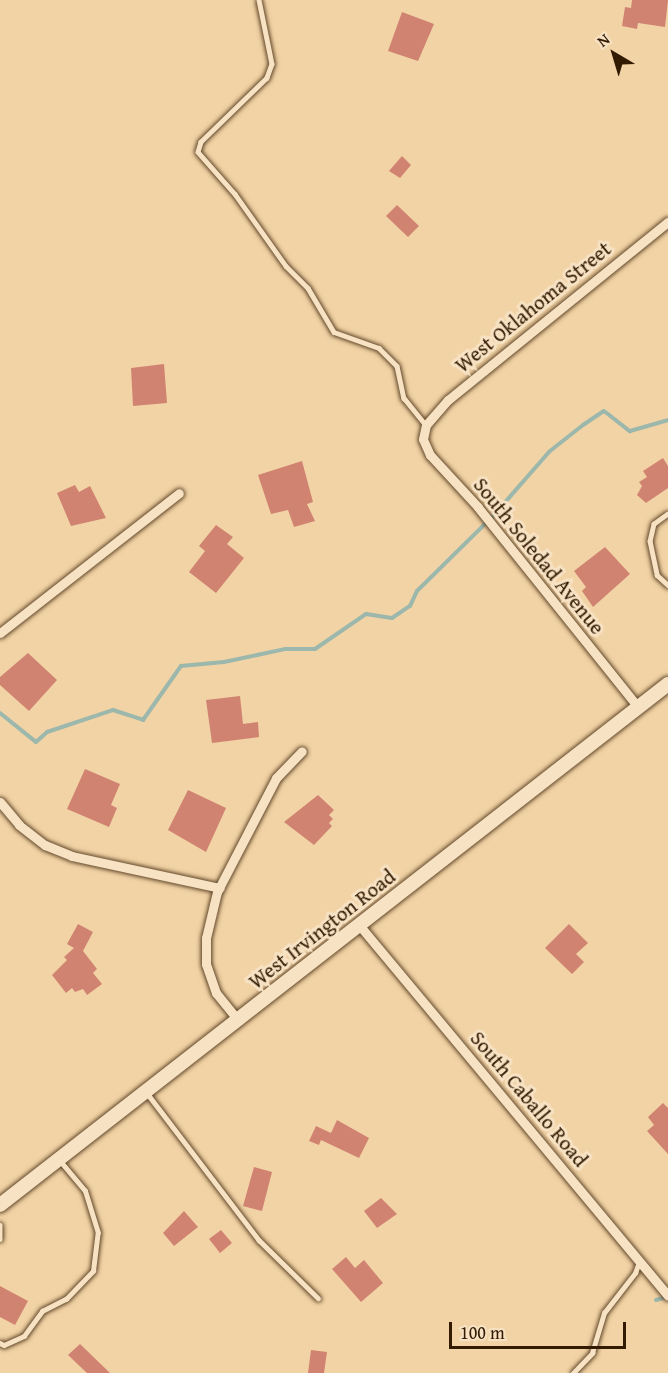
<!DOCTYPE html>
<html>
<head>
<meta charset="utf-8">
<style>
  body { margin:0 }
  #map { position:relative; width:668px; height:1373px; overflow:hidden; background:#f2d3a5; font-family:"Gentium Book Plus",serif }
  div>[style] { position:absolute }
  .stream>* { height:4px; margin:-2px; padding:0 2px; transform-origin:2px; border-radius:2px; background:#9cb7ac }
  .building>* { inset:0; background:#d18372 }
  .roads { filter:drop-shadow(0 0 2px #63492b) drop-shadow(0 0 2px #63492b) }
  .lane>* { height:4.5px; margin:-2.25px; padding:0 2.25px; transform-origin:2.25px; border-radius:2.25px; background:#f7e2c4 }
  .street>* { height:9px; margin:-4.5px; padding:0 4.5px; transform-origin:4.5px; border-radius:4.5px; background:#f7e2c4 }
  .secondary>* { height:14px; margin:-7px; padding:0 7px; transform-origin:7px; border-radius:7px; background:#f7e2c4 }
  span { translate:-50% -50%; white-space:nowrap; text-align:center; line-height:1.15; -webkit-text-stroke:6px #f7e2c4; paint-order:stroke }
  .street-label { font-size:21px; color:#331b02 }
  .north { position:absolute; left:584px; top:24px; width:60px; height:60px; -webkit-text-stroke:4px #f7e2c4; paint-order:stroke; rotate:322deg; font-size:16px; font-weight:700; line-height:24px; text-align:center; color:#331b02 }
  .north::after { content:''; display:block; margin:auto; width:21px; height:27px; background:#331b02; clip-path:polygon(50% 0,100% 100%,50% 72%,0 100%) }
  .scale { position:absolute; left:449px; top:1322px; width:177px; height:27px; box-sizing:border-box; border:3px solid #331b02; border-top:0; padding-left:8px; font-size:18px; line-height:21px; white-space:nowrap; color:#331b02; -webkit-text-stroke:4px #f7e2c4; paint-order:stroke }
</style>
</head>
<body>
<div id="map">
  <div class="stream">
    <div style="left:0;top:713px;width:46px;rotate:38.9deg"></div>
    <div style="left:36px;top:742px;width:15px;rotate:-42deg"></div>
    <div style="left:47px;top:732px;width:70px;rotate:-18.4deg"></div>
    <div style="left:113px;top:710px;width:32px;rotate:18deg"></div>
    <div style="left:143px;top:720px;width:66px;rotate:-54.9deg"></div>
    <div style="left:181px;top:666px;width:43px;rotate:-5.3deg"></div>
    <div style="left:224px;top:662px;width:62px;rotate:-12deg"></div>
    <div style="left:285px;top:649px;width:30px"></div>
    <div style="left:315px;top:649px;width:62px;rotate:-34.5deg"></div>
    <div style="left:366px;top:614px;width:26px;rotate:9deg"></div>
    <div style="left:392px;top:618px;width:22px;rotate:-34deg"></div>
    <div style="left:410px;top:606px;width:17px;rotate:-65deg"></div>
    <div style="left:417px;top:591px;width:107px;rotate:-44.6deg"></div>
    <div style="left:493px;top:516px;width:86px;rotate:-48.8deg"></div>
    <div style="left:550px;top:451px;width:42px;rotate:-38.2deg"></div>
    <div style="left:583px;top:425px;width:25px;rotate:-34deg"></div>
    <div style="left:604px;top:411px;width:33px;rotate:38deg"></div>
    <div style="left:630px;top:431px;width:40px;rotate:-16deg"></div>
    <div style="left:656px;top:1300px;width:11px;rotate:-15deg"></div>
  </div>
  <div class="building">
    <div style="clip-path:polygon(632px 0,668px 0,665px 27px,638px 23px,637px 29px,622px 26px,625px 7px,631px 8px)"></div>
    <div style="clip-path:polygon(402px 12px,434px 24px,418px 61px,388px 51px)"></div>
    <div style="clip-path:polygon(402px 156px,411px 165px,400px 178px,389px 171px)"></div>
    <div style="clip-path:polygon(397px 205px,419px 226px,408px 237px,386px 216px)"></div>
    <div style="clip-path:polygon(164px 364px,167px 403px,133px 406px,131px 368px)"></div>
    <div style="clip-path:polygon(663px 458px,668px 466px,668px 488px,646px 503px,637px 495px,642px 486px,639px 482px,647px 477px,643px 471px)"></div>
    <div style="clip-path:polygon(302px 461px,313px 502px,307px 504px,315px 521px,294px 527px,288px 510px,271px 514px,258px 475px)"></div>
    <div style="clip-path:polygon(75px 485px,79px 492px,90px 486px,106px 518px,71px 526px,57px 493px)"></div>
    <div style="clip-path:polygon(216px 525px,233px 537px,227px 544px,244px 558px,216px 593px,189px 572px,205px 551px,199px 546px)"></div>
    <div style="clip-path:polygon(605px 547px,630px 574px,593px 607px,582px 591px,586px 587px,574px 571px)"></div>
    <div style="clip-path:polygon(28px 653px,57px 680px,29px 711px,0 685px,0 677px)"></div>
    <div style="clip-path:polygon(240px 696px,243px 724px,258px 722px,259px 737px,212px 743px,206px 700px)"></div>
    <div style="clip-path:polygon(85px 769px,120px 784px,111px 805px,117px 808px,109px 827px,67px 809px)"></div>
    <div style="clip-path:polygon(188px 790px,226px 808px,206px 852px,168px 830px)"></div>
    <div style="clip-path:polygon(318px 795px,334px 810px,329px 815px,333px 819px,329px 823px,332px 826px,314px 845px,284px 822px)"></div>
    <div style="clip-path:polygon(78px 924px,93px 932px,83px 951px,97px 969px,93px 973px,102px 984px,87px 995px,83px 989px,75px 992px,72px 988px,66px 993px,52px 975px,67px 960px,64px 957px,74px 948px,67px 944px)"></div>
    <div style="clip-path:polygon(569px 924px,588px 943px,576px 954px,584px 962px,572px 974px,545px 948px)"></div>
    <div style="clip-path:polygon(663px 1103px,668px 1108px,668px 1154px,647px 1131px,654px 1125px,648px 1117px)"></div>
    <div style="clip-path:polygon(337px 1120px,369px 1138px,359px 1158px,321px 1140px,319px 1145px,309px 1141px,316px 1126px,331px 1133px)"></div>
    <div style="clip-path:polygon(254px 1167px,272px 1172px,262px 1211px,243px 1206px)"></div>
    <div style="clip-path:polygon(381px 1198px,397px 1214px,377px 1228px,364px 1211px)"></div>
    <div style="clip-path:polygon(184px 1211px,198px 1227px,174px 1246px,163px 1233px)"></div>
    <div style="clip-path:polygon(221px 1230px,232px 1243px,220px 1253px,209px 1239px)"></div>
    <div style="clip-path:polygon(346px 1257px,355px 1268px,364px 1260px,383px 1283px,361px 1302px,332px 1269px)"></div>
    <div style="clip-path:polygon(0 1286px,28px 1301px,15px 1325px,0 1317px)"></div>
    <div style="clip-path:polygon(80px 1344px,110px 1373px,87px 1373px,68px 1355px)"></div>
    <div style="clip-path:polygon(311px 1350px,327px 1352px,324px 1373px,308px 1373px)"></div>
  </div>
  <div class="roads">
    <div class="lane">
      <div style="left:259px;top:0;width:65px;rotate:78.5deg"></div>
      <div style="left:272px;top:64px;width:15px;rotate:110deg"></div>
      <div style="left:267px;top:78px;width:92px;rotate:135.9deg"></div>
      <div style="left:201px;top:142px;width:10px;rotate:107deg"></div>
      <div style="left:198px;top:152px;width:56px;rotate:48.6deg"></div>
      <div style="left:235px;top:194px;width:88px;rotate:54.7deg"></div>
      <div style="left:286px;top:266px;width:31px;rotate:45deg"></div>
      <div style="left:308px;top:288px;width:51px;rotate:59.4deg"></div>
      <div style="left:334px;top:332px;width:48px;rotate:19.6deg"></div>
      <div style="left:379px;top:348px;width:25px;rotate:45deg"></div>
      <div style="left:397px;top:366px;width:33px;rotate:78deg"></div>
      <div style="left:404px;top:398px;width:35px;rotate:51deg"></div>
      <div style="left:668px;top:514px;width:17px;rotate:144deg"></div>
      <div style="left:654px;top:524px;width:17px;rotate:103deg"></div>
      <div style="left:650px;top:541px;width:35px;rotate:78deg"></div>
      <div style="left:657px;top:575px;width:15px;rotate:42deg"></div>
      <div style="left:147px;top:1093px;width:185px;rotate:52.7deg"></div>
      <div style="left:259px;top:1240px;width:83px;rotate:44.5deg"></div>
      <div style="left:0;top:1225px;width:14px;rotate:90deg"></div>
      <div style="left:0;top:1343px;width:4px;rotate:27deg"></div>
      <div style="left:4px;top:1345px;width:22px;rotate:-24deg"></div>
      <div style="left:24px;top:1336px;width:31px;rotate:-54deg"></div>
      <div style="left:42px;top:1311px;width:27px;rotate:-27deg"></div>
      <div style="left:66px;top:1299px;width:39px;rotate:-46deg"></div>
      <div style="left:93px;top:1271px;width:38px;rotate:-83deg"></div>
      <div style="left:98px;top:1233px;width:44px;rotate:-107.2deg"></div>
      <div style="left:85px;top:1191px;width:39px;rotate:-130deg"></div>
      <div style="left:573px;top:1373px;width:28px;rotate:-46deg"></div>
      <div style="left:592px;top:1353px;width:42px;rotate:-73.3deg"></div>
      <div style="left:604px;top:1313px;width:51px;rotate:-52.2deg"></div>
      <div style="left:635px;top:1273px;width:12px;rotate:-70deg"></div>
    </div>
    <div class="street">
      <div style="left:0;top:633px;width:227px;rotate:-38deg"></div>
      <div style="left:638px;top:707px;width:256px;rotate:-128.7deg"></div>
      <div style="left:478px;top:507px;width:71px;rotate:-132.7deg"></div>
      <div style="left:430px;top:455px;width:17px;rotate:-114deg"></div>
      <div style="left:423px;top:439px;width:14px;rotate:-78deg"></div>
      <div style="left:426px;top:425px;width:33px;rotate:-49deg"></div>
      <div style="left:448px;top:400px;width:283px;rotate:-39deg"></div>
      <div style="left:0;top:802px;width:30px;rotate:50deg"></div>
      <div style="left:19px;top:825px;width:33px;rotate:38deg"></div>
      <div style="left:45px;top:845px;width:29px;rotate:22deg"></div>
      <div style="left:72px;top:856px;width:151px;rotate:12.2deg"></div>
      <div style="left:360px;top:926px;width:481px;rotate:50.2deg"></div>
      <div style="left:238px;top:1020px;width:35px;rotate:-129deg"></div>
      <div style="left:216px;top:993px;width:31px;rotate:-109deg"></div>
      <div style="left:206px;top:964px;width:26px;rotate:-90deg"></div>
      <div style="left:206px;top:938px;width:47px;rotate:-76.6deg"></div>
      <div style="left:217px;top:892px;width:128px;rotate:-62.6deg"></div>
      <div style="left:276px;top:778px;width:37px;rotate:-46deg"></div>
    </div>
    <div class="secondary">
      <div style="left:0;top:1205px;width:847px;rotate:-37.95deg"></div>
    </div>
  </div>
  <div class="street-label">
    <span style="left:533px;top:307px;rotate:-39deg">West Oklahoma Street</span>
    <span style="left:539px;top:556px;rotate:51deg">South Soledad Avenue</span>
    <span style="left:322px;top:929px;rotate:-38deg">West Irvington Road</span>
    <span style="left:529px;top:1099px;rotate:50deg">South Caballo Road</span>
  </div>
  <div class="north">N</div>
  <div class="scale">100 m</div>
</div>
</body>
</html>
